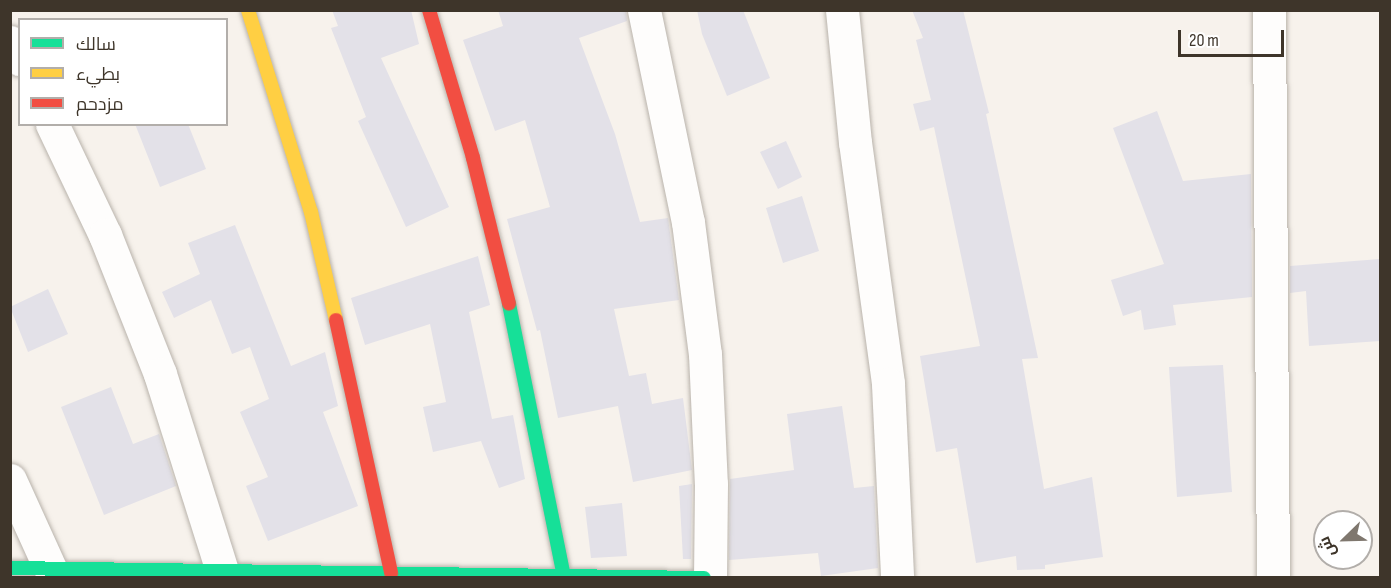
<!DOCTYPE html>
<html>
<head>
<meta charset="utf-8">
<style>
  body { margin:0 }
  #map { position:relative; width:1391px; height:588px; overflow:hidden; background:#f7f2ec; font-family:"Sofia Sans Condensed",Cairo,sans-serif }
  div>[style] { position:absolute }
  .building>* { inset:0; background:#e3e1e8 }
  .roads { filter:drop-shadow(0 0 2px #b9b3ab) drop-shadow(0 0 2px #b9b3ab) }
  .street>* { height:33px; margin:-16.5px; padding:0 16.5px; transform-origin:16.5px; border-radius:16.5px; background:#fefdfc }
  .fast>* { height:14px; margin:-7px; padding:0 7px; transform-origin:7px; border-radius:7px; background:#16e098 }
  .slow>* { height:14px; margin:-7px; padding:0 7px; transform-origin:7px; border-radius:7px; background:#ffcf43 }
  .jam>* { height:14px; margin:-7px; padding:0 7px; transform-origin:7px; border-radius:7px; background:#f24e42 }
  span { translate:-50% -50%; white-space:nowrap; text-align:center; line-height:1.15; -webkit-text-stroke:5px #fff; paint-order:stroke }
  .frame { position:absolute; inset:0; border:12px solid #3e352a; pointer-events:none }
  .legend { position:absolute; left:18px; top:18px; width:210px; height:108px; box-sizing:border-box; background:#fff; border:2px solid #b2aeaa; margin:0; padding:8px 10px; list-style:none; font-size:18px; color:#3e352a }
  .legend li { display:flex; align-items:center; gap:12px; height:30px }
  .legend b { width:30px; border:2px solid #b2aeaa }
  .north { position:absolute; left:1313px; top:510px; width:60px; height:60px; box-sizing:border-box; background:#fff; border:2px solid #b2aeaa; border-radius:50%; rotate:247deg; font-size:16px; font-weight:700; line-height:24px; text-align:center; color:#3e352a }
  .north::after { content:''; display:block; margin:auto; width:21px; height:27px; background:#7f776e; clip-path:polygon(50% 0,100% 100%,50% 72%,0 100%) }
  .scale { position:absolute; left:1178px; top:30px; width:106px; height:27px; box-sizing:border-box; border:3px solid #3e352a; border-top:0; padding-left:8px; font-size:18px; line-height:21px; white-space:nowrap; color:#3e352a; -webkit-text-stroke:4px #fff; paint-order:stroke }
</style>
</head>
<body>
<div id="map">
  <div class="building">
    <div style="clip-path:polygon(332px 10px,411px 10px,419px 44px,381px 58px,449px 207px,406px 227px,358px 121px,366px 117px,331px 28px,338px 26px)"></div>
    <div style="clip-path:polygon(498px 10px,626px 10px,627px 21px,579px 38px,615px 134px,640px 222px,668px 218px,679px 300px,614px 309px,629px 376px,646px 373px,652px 404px,683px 398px,692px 470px,633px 482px,618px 406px,558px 418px,540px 330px,537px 331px,507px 219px,550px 207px,525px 120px,495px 131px,463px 40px,503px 26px)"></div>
    <div style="clip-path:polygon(697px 10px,743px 10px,770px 78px,727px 96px,702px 34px)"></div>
    <div style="clip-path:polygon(912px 10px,963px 10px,989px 113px,986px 114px,1038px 358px,1022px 359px,1044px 489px,1092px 477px,1103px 557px,1045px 565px,1045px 569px,1017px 570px,1016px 556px,976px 563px,957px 448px,936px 452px,920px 356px,980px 346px,934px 127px,920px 131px,913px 104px,931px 100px,916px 40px,923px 38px)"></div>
    <div style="clip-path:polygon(1157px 111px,1183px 181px,1251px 174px,1252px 297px,1173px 305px,1176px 325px,1144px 330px,1141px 310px,1123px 316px,1111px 280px,1164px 264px,1113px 128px)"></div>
    <div style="clip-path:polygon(135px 124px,188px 124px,206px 169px,160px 187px)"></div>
    <div style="clip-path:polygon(786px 141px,802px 177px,778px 189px,760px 152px)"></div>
    <div style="clip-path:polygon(802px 196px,819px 251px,783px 263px,766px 208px)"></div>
    <div style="clip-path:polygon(235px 225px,291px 366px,325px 352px,338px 406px,323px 412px,358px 506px,268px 541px,246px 486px,268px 477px,240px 412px,269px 399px,250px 347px,232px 354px,211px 300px,174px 318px,162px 292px,200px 274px,188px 243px)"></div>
    <div style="clip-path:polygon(478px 256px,490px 305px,469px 312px,492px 419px,513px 415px,525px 479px,499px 488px,481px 441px,433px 452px,423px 407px,446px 402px,430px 324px,365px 345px,351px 298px)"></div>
    <div style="clip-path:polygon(1380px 259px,1380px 341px,1309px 346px,1306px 291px,1290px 293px,1290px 266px)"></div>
    <div style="clip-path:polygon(48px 289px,68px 334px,28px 352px,10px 307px)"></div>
    <div style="clip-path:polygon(1223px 365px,1232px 492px,1177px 497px,1169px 367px)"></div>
    <div style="clip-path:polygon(111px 387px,133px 444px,159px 434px,176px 486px,104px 515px,61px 407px)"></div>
    <div style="clip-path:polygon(842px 406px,854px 488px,874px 486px,878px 568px,821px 576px,818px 553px,729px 560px,730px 479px,794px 470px,787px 414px)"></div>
    <div style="clip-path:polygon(692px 484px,691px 559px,683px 559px,679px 486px)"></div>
    <div style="clip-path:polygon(622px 503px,627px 556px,591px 558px,585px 507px)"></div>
  </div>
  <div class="roads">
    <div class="street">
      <div style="left:644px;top:10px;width:217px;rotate:78.3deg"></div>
      <div style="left:688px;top:222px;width:133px;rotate:82.7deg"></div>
      <div style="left:705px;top:354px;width:130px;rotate:87.4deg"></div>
      <div style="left:711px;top:484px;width:94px;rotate:90.6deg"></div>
      <div style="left:842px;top:10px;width:133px;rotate:84.4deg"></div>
      <div style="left:855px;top:142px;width:244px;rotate:82.2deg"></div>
      <div style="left:888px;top:384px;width:194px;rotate:87.3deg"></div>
      <div style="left:1269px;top:10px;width:568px;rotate:89.6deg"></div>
      <div style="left:10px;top:42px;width:20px;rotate:60deg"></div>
      <div style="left:52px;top:124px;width:123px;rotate:64.5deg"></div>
      <div style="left:105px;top:235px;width:149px;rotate:68.4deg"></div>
      <div style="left:160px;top:374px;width:207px;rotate:72.5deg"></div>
      <div style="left:10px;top:480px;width:97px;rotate:65.6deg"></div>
    </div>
    <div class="fast">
      <div style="left:509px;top:304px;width:279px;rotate:78.6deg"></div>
      <div style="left:10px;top:568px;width:694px;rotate:0.83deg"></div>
    </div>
    <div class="slow">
      <div style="left:248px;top:10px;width:212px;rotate:72.7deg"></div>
      <div style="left:311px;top:212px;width:111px;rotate:77deg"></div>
    </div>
    <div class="jam">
      <div style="left:429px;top:10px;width:154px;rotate:73.4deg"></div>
      <div style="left:473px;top:158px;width:150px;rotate:76.1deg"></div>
      <div style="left:336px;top:320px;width:259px;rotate:77.7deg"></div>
    </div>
  </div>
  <div class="frame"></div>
  <ul class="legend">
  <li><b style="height:8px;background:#16e098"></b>سالك</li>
  <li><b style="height:8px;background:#ffcf43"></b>بطيء</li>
  <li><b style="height:8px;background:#f24e42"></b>مزدحم</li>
  </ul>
  <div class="north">ش</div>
  <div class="scale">20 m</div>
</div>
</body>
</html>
